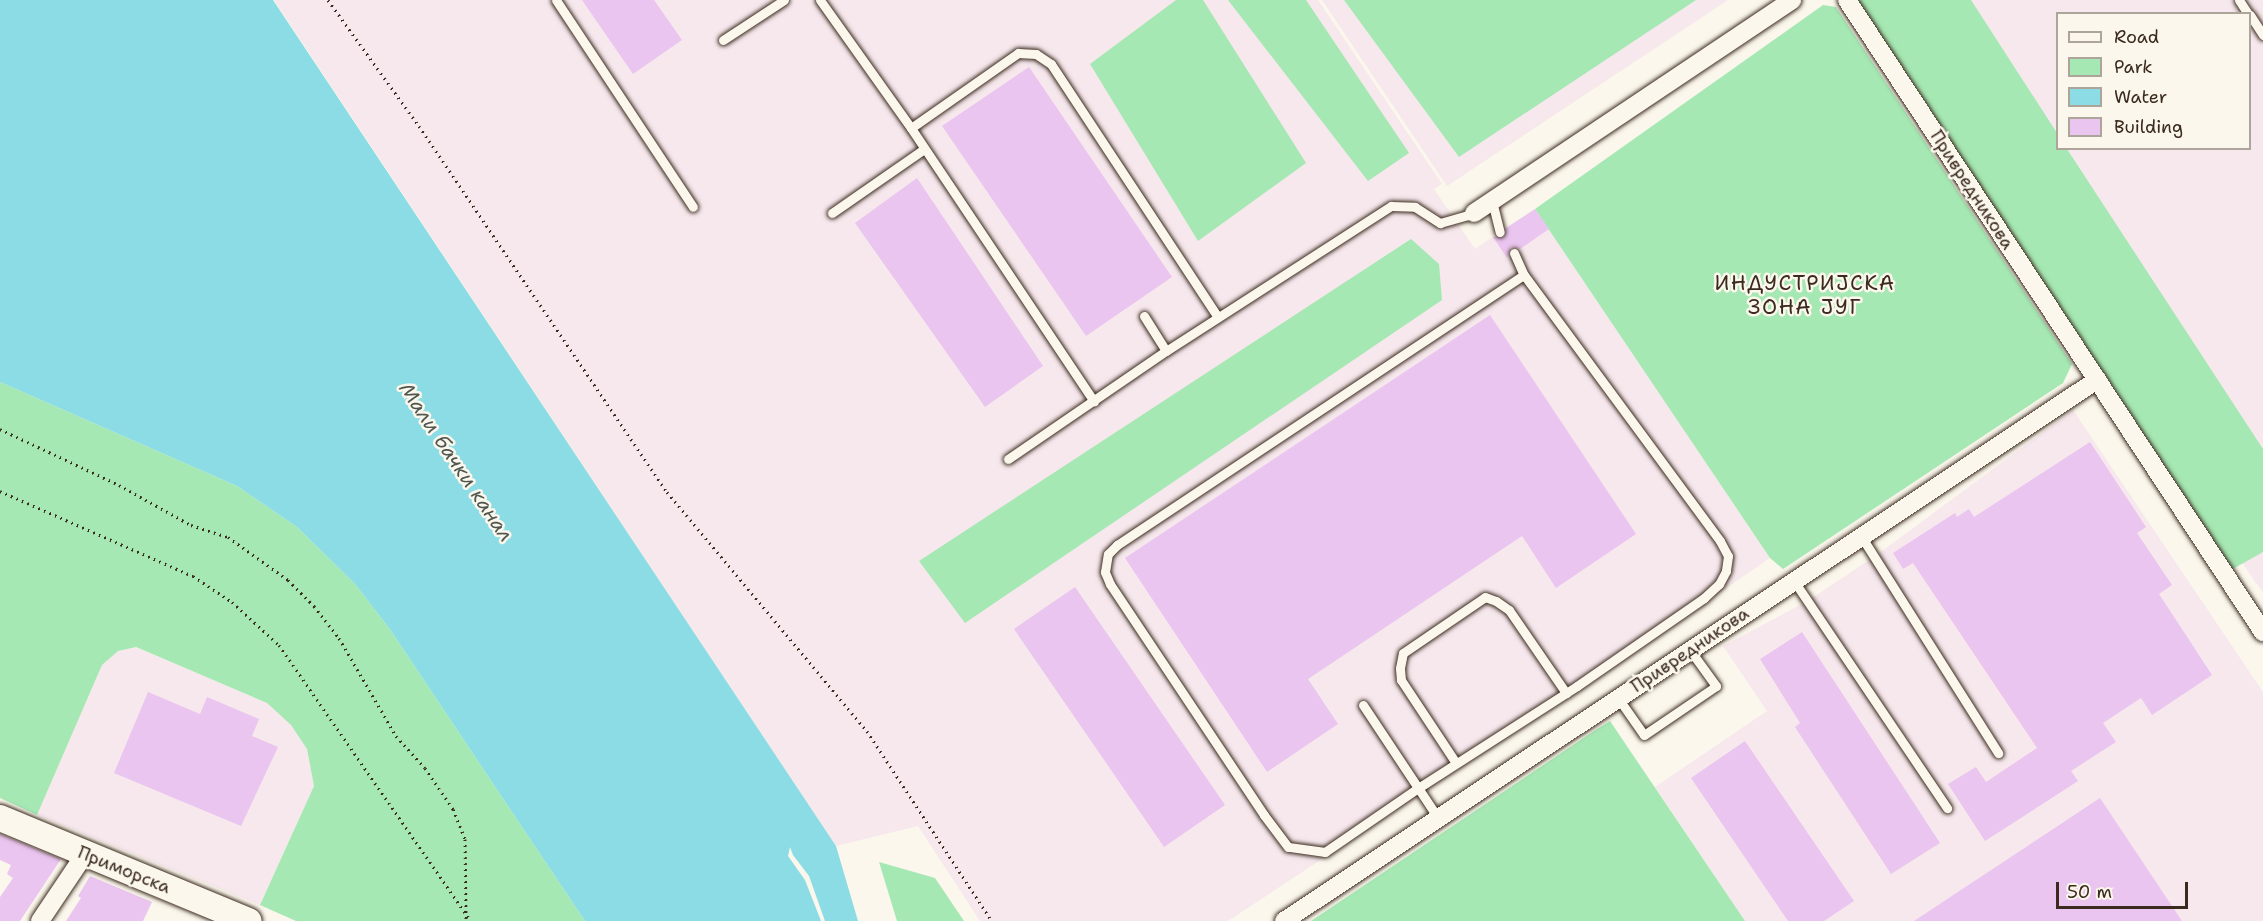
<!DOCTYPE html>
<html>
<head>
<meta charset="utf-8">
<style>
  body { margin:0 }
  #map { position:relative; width:2263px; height:921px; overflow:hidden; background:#fbf7ec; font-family:"Shantell Sans",sans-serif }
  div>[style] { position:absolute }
  .built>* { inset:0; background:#f6e8ed }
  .green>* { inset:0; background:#a5e8b3 }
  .water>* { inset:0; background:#8bdce4 }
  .building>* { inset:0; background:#eac5ef }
  .path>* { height:3px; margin-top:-1.5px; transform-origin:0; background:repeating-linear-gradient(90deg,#3b2a1e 0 1.5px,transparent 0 6px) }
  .roads { filter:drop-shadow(0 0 2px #3b2a1e) drop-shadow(0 0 2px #3b2a1e) }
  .lane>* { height:9px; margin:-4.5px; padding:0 4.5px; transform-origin:4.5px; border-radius:4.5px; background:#fbf7ec }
  .street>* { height:18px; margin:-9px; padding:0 9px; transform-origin:9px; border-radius:9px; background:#fbf7ec }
  .secondary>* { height:26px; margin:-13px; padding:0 13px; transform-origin:13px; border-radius:13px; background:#fbf7ec }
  span { translate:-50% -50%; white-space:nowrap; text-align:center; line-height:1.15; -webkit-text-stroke:5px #fbf7ec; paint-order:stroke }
  .street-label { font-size:18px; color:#3b2a1e }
  .water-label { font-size:20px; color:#4f5650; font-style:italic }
  .quarter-label { font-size:21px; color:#3b2a1e; letter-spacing:1.5px }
  .legend { position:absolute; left:2056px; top:12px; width:195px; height:138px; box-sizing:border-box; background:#fbf7ec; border:2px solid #aea59a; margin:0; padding:8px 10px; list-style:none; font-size:18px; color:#3b2a1e }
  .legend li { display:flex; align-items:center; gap:12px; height:30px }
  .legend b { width:30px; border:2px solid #aea59a }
  .scale { position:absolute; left:2056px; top:882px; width:132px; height:27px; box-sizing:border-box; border:3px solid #3b2a1e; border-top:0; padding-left:8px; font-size:18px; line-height:21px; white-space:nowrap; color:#3b2a1e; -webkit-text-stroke:4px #fbf7ec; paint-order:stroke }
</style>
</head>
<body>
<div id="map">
  <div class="built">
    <div style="clip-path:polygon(274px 0,1318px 0,1442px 184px,1434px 189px,1475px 249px,1535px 209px,1770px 558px,1580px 689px,1228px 921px,980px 921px,918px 826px,836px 846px)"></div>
    <div style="clip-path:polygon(1322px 0,1728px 0,1447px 186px)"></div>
    <div style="clip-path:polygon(evenodd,1861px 0,2263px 0,2263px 592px,2256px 583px,1861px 0,2058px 14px,2250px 14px,2250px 148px,2058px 148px,2058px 14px)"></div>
    <div style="clip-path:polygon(2073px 410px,2263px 692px,2263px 921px,1745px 921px,1655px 787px,1767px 711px,1723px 646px,1806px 602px,1874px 557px)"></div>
    <div style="clip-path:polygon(135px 647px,267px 703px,291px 725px,307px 749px,314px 786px,260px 905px,37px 815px,102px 665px,118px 651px)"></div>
  </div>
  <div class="green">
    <div style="clip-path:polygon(1176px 0,1203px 0,1306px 163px,1198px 241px,1090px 64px)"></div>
    <div style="clip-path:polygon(1228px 0,1306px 0,1409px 153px,1368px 181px)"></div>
    <div style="clip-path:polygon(1344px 0,1696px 0,1459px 157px)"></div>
    <div style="clip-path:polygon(1845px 0,1971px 0,2057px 133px,2058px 148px,2067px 149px,2263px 449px,2263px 552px,2231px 570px)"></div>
    <div style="clip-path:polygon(1823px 5px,1836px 7px,2072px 364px,2063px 383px,1783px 569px,1770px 558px,1535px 209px)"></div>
    <div style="clip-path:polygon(1411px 239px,1439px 264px,1442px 300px,965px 623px,919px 561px)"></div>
    <div style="clip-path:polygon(0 382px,237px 486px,297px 527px,355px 584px,389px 628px,585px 921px,296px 921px,260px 905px,314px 786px,307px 749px,291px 725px,267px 703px,136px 647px,118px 651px,102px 665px,37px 815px,0 798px)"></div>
    <div style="clip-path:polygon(1610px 721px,1745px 921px,1311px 921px,1597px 729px)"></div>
    <div style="clip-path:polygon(879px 862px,935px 878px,964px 921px,897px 921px)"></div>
  </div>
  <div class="water">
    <div style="clip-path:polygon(0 0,273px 0,836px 846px,858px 921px,825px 921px,809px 876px,793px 855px,790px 847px,788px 856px,805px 880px,821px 921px,585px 921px,389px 628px,355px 584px,297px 527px,237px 486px,0 382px)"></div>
  </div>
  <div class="building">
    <div style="clip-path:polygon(582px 0,654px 0,682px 40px,633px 74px)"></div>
    <div style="clip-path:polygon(1029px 67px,1172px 277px,1086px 336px,942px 126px)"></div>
    <div style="clip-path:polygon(917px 178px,1043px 366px,985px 407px,855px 223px)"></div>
    <div style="clip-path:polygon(1535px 209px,1549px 229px,1520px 249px,1511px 247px,1507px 258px,1493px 237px,1504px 237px,1506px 228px)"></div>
    <div style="clip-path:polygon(1490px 315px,1636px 534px,1556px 588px,1522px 536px,1308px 679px,1338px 724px,1267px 772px,1125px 558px)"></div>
    <div style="clip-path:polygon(2090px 442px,2146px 527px,2137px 533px,2172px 585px,2159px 594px,2212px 675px,2152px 715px,2141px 698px,2103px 723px,2116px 742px,2071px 771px,2078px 781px,1985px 841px,1948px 784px,1976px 767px,1986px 782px,2037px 748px,1913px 563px,1903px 569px,1893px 553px,1955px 513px,1957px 517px,1969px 509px,1974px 517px)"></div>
    <div style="clip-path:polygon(1075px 587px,1225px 805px,1164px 847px,1014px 629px)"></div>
    <div style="clip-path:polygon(1802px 632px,1940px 843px,1891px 874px,1795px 727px,1800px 723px,1760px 659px)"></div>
    <div style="clip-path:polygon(148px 692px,200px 714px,207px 697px,259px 719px,252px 736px,278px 747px,241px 826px,114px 773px)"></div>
    <div style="clip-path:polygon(1745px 741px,1854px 901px,1824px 921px,1788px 921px,1691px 778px)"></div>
    <div style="clip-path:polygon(2100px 798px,2182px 921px,1914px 921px)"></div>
    <div style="clip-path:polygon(0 834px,61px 859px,20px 921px,0 921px,0 897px,13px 878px,7px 874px,11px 865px,0 860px)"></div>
    <div style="clip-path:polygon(90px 876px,152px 902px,143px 921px,66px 921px,81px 898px,78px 896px)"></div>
  </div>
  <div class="path">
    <div style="left:328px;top:0;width:155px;rotate:54.2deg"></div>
    <div style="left:419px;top:126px;width:442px;rotate:55.9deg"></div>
    <div style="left:667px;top:492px;width:312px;rotate:50.1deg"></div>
    <div style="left:867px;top:731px;width:227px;rotate:56.7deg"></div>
    <div style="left:0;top:429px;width:132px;rotate:25.2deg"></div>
    <div style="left:119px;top:485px;width:82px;rotate:29.1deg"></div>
    <div style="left:191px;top:525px;width:39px;rotate:18deg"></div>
    <div style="left:228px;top:537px;width:74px;rotate:35.6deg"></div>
    <div style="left:288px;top:580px;width:37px;rotate:45deg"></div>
    <div style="left:314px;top:606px;width:41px;rotate:52deg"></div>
    <div style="left:339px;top:638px;width:113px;rotate:59.8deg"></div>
    <div style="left:396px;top:736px;width:43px;rotate:47.8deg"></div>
    <div style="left:425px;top:768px;width:50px;rotate:55.7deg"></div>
    <div style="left:453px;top:809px;width:32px;rotate:68deg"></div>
    <div style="left:465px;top:839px;width:82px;rotate:89.3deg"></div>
    <div style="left:0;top:491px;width:211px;rotate:23.8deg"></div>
    <div style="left:193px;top:576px;width:47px;rotate:33.7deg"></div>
    <div style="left:232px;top:602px;width:64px;rotate:42.5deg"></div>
    <div style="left:279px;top:645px;width:336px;rotate:55.2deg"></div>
  </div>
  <div class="roads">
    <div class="lane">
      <div style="left:556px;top:0;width:248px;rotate:56.5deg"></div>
      <div style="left:820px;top:0;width:157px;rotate:54.6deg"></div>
      <div style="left:911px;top:128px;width:329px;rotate:56.2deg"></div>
      <div style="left:2239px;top:0;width:17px;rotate:57deg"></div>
      <div style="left:2250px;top:15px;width:24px;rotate:57deg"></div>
      <div style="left:723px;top:40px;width:73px;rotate:-33.3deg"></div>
      <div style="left:911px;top:128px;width:131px;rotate:-35deg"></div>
      <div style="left:1018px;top:53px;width:18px;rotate:3deg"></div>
      <div style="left:1036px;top:54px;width:18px;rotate:34deg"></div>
      <div style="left:1051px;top:64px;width:303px;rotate:56.6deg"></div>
      <div style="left:1492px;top:201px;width:32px;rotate:76deg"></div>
      <div style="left:832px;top:213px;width:112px;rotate:-34.8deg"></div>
      <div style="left:1514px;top:253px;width:24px;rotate:66deg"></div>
      <div style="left:1524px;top:275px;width:330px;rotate:53.6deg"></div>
      <div style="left:1720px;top:541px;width:17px;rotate:62deg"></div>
      <div style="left:1728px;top:556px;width:15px;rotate:98deg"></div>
      <div style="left:1726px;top:571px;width:15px;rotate:118deg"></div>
      <div style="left:1719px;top:584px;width:21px;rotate:137deg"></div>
      <div style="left:1704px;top:598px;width:155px;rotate:145.3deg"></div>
      <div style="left:1577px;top:686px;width:189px;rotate:147.3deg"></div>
      <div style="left:1418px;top:788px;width:113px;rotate:145.5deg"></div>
      <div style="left:1325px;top:852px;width:37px;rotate:-172deg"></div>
      <div style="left:1288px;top:847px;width:40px;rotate:-127deg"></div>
      <div style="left:1264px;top:815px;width:278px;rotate:-123.7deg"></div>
      <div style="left:1110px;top:584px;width:13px;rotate:-113deg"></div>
      <div style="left:1105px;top:572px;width:18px;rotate:-81deg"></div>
      <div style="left:1108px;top:554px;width:13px;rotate:-45deg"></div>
      <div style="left:1117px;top:545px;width:488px;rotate:-33.6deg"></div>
      <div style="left:1144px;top:316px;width:41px;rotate:57.8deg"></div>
      <div style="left:1008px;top:459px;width:191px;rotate:-34.4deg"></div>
      <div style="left:1166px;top:351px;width:268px;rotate:-32.8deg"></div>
      <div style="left:1391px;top:206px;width:24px;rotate:2deg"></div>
      <div style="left:1415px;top:207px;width:30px;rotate:33deg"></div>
      <div style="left:1440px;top:223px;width:35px;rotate:-16deg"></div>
      <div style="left:1861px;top:536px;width:257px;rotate:57.7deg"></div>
      <div style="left:1794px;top:581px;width:274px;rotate:56deg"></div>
      <div style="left:1618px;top:698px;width:45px;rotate:54.9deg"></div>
      <div style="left:1644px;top:735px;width:87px;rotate:-34.2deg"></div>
      <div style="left:1716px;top:686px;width:44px;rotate:-125.8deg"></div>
      <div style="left:1363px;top:705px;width:136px;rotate:56.4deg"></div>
      <div style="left:1456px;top:763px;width:100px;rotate:-123.5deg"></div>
      <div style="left:1401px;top:680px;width:12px;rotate:-95deg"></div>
      <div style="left:1400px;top:668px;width:15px;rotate:-79deg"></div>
      <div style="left:1403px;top:653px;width:99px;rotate:-34.3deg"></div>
      <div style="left:1485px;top:597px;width:12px;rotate:20deg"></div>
      <div style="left:1496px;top:601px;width:16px;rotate:35deg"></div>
      <div style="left:1509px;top:610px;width:101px;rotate:55.5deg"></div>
    </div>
    <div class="street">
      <div style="left:1847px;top:0;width:757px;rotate:56.65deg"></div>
      <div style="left:1474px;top:213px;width:383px;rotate:-33.8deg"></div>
      <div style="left:40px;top:921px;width:81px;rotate:-56.1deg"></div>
      <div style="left:1284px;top:921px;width:977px;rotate:-33.64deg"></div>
    </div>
    <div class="secondary">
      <div style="left:0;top:818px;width:269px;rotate:22.5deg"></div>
    </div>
  </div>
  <div class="street-label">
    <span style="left:1972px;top:190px;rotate:57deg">Привредникова</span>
    <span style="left:1690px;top:650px;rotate:-34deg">Привредникова</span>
    <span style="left:124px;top:870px;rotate:22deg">Приморска</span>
  </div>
  <div class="water-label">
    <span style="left:456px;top:462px;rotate:56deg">Мали бачки канал</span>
  </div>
  <div class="quarter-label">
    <span style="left:1805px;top:295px">ИНДУСТРИЈСКА<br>ЗОНА ЈУГ</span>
  </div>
  <ul class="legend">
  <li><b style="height:8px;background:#fbf7ec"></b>Road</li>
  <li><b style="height:16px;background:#a5e8b3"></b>Park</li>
  <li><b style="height:16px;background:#8bdce4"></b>Water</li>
  <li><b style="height:16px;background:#eac5ef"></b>Building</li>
  </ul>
  <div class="scale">50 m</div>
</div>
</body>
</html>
